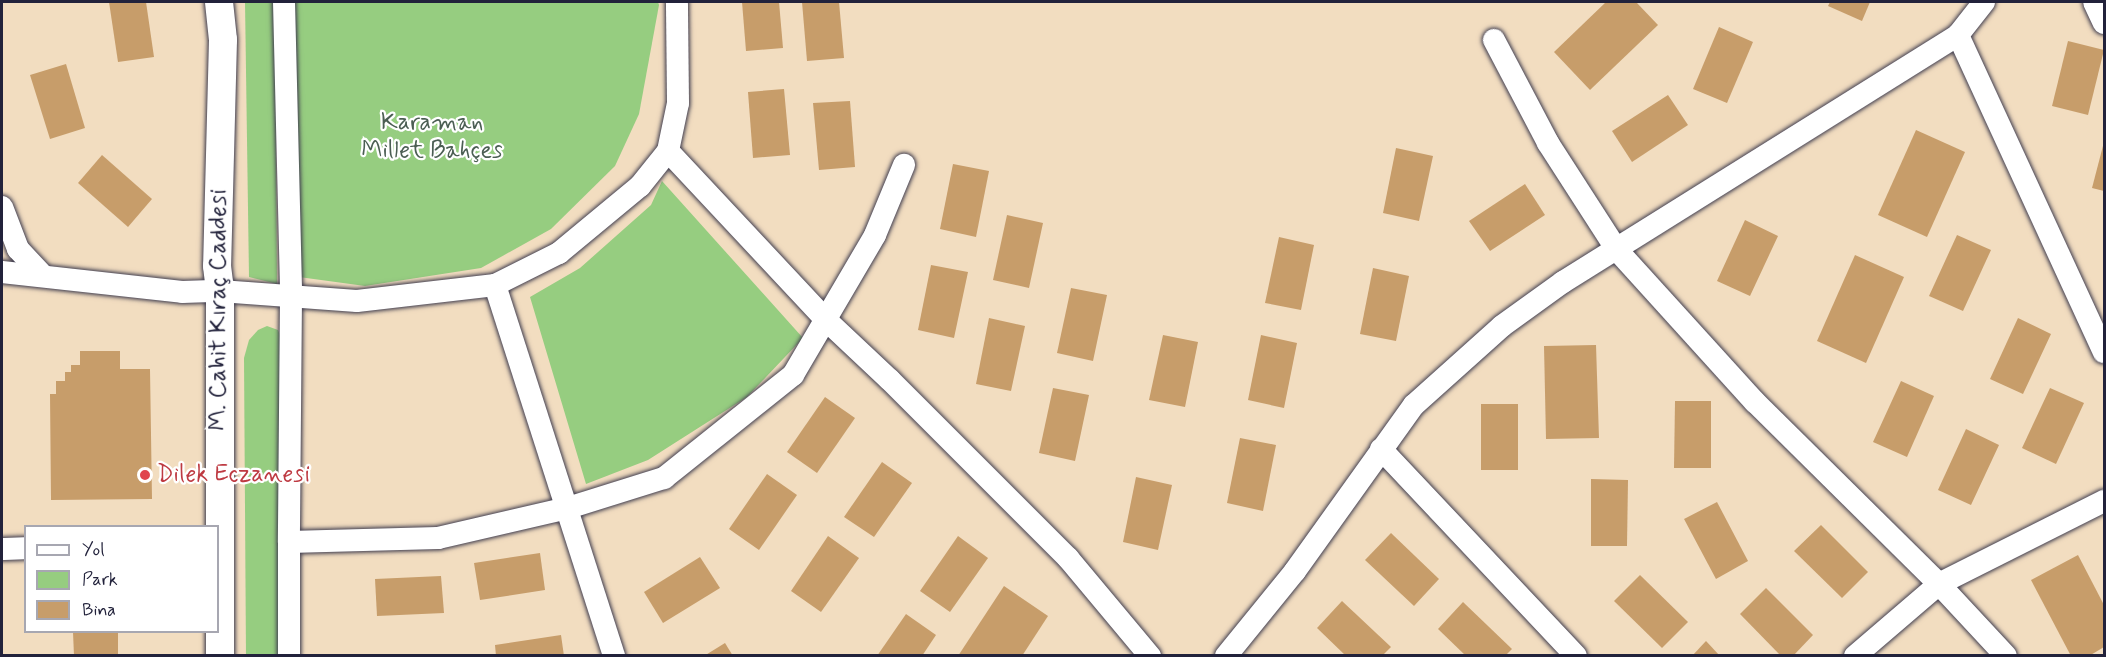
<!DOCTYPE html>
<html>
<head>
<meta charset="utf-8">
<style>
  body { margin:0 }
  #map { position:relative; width:2106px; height:657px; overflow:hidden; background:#f2ddc0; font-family:Mynerve,sans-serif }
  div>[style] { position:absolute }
  .green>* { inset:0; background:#96cd80 }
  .building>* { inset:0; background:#c79d6a }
  .roads { filter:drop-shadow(0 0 2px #413e4f) drop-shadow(0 0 2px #413e4f) }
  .minor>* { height:22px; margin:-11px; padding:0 11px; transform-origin:11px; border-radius:11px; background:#fff }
  .tertiary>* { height:28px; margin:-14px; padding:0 14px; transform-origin:14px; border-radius:14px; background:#fff }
  .dots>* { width:16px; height:16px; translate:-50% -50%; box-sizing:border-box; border:3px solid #fff; border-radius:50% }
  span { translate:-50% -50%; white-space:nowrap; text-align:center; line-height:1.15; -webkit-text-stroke:4.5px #fff; paint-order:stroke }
  .park-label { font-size:24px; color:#4b5e53 }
  .street-label { font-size:24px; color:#22223b }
  .health-label { font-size:24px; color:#be3a42 }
  .left { translate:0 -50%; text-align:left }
  .frame { position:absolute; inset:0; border:3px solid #22223b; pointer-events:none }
  .legend { position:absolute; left:24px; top:525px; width:195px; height:108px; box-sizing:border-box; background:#fff; border:2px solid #a7a7b1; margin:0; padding:8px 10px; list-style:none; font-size:18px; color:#22223b }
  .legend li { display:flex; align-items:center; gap:12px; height:30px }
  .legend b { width:30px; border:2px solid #a7a7b1 }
</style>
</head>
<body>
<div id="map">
  <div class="green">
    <div style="clip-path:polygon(245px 2px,275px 2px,277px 284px,249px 277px)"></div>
    <div style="clip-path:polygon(293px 2px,658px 2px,659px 5px,639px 114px,615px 166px,551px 229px,481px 268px,365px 286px,299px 277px)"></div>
    <div style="clip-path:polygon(662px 181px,803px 338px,747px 397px,648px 460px,586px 484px,530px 297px,580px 268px,651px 205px)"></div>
    <div style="clip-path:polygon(267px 326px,278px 330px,280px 335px,280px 655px,246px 656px,244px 358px,249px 340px,258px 330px)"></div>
  </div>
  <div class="building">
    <div style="clip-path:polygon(109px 2px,146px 2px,154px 57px,118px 62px)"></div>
    <div style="clip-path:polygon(742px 2px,779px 2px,783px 48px,746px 51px)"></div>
    <div style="clip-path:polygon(802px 2px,839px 2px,844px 58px,807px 61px)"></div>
    <div style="clip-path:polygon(1606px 2px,1636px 2px,1658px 25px,1590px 90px,1554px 52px)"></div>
    <div style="clip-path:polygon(1830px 2px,1870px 2px,1862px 21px,1828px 6px)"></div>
    <div style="clip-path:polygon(1719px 27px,1753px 42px,1727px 103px,1693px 89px)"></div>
    <div style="clip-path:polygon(2068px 41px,2104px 50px,2088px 115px,2052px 106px)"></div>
    <div style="clip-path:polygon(66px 64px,85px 128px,50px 139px,30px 75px)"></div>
    <div style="clip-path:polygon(784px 89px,790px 155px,753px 158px,748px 92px)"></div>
    <div style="clip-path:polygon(1668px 95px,1688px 125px,1632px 162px,1612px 131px)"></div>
    <div style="clip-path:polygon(850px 101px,855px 167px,819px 170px,813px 103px)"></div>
    <div style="clip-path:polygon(1916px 130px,1965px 152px,1927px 237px,1878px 215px)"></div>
    <div style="clip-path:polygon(2104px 142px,2104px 191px,2092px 188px)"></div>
    <div style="clip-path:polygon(1396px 148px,1433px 156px,1419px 221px,1383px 213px)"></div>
    <div style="clip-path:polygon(102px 155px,152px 199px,128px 227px,78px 183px)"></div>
    <div style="clip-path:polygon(953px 164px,989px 171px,976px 237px,940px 229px)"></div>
    <div style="clip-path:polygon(1525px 184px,1545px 215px,1490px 251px,1469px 221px)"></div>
    <div style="clip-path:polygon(1007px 215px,1043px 223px,1029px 288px,993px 280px)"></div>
    <div style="clip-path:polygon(1745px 220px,1778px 236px,1750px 296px,1717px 281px)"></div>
    <div style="clip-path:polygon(1957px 235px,1991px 250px,1963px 311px,1929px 296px)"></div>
    <div style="clip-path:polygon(1279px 237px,1314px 245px,1301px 310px,1265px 303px)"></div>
    <div style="clip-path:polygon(1855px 255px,1904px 277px,1866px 363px,1817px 341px)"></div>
    <div style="clip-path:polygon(931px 265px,968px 272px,954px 338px,918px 330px)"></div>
    <div style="clip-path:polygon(1373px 268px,1409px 276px,1396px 341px,1360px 334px)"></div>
    <div style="clip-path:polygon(1071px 288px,1107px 295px,1093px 361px,1057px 353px)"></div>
    <div style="clip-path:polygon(989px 318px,1025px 326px,1011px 391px,976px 384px)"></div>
    <div style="clip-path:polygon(2018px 318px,2051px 334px,2023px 394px,1990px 379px)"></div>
    <div style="clip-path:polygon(1163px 335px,1198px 342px,1185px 407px,1149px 400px)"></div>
    <div style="clip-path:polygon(1261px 335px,1297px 343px,1284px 408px,1248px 400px)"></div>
    <div style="clip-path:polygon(1596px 345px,1599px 438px,1546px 439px,1544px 346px)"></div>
    <div style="clip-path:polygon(80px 351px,120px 351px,120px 369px,150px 369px,152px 499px,51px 500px,50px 394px,56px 394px,56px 381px,65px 381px,65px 372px,71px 372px,71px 365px,80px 365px)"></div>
    <div style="clip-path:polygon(1901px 381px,1934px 396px,1907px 457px,1873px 442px)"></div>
    <div style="clip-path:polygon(1053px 388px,1089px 395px,1075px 461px,1039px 453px)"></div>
    <div style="clip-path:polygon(2050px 388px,2084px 403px,2056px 464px,2022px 448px)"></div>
    <div style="clip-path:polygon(825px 397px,855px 418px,817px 473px,787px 452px)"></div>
    <div style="clip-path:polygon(1675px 401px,1711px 401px,1711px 468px,1674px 468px)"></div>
    <div style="clip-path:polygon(1481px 404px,1518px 404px,1518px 470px,1481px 470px)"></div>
    <div style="clip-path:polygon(1966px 429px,1999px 445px,1971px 505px,1938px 490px)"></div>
    <div style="clip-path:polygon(1240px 438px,1276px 445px,1263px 511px,1227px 503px)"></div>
    <div style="clip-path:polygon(882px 462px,912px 483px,874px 537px,844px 517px)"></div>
    <div style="clip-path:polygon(767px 474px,797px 495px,759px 550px,729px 529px)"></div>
    <div style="clip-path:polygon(1136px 477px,1172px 485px,1158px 550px,1123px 542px)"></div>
    <div style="clip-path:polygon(1591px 479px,1628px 480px,1627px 546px,1591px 546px)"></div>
    <div style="clip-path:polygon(1717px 502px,1748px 561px,1716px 579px,1684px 519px)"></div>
    <div style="clip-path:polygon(1821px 525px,1868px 572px,1842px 598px,1794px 551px)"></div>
    <div style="clip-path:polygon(1391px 533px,1439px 579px,1414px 606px,1365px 560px)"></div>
    <div style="clip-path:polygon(828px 536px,859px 558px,821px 612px,791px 591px)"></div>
    <div style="clip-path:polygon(958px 536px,988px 558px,950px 612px,920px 591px)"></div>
    <div style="clip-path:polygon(540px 553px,545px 590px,480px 600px,474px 563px)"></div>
    <div style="clip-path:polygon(2078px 555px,2104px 605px,2104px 647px,2089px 656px,2071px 656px,2031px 580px)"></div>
    <div style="clip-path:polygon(700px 557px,720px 588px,663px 623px,644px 592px)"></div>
    <div style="clip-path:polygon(1640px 575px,1688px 622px,1662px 648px,1614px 601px)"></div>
    <div style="clip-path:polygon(441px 576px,444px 613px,377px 616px,375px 579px)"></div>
    <div style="clip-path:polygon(1004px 586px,1048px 616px,1022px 656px,958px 656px)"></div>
    <div style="clip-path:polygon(1766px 588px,1813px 635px,1793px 656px,1781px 656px,1740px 614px)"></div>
    <div style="clip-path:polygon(1342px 601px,1391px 647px,1382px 656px,1346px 656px,1317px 628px)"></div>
    <div style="clip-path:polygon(1463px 602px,1512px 649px,1505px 656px,1466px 656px,1438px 629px)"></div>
    <div style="clip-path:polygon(906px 614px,936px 635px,922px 656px,877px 656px)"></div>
    <div style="clip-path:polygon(73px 632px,118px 632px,118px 656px,74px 656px)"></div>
    <div style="clip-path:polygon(561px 635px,564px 656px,496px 656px,495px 645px)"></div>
    <div style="clip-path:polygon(1706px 641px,1720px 656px,1692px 656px)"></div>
    <div style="clip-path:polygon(725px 643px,733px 656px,704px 656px)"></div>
  </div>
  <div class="roads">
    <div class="minor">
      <div style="left:284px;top:2px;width:295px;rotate:88.6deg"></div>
      <div style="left:291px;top:297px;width:245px;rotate:90.5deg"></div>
      <div style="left:289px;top:542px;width:149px;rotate:-1.5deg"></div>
      <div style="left:438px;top:538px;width:133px;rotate:-13deg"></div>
      <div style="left:568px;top:508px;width:101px;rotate:-17.4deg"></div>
      <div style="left:664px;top:478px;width:165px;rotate:-38.6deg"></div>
      <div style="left:793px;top:375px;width:162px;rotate:-59.6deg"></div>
      <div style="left:875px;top:235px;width:76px;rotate:-67.5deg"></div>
      <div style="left:2094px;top:2px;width:23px;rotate:65deg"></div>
      <div style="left:1958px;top:35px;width:42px;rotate:-51.8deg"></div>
      <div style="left:1494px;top:40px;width:116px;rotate:62.3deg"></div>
      <div style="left:1548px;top:143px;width:127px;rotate:57.2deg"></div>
      <div style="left:1617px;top:250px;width:205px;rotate:47.8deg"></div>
      <div style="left:1755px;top:402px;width:259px;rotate:44.7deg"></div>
      <div style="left:1939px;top:584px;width:98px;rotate:47.1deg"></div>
      <div style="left:668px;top:151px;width:230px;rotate:46.9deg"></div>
      <div style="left:825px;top:319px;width:89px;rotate:43.2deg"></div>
      <div style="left:890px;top:380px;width:252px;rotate:45deg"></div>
      <div style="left:1068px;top:558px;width:128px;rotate:50.1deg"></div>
      <div style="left:2px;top:207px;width:45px;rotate:69.1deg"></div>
      <div style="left:18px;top:249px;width:35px;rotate:47deg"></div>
      <div style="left:2px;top:272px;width:181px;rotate:6.3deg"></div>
      <div style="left:182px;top:292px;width:38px;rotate:-2deg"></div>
      <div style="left:220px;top:291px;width:137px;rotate:4.2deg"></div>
      <div style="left:357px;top:301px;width:139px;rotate:-6.6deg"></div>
      <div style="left:495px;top:285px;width:72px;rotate:-26.6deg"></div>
      <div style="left:559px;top:253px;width:105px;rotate:-39.6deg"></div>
      <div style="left:640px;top:186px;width:45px;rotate:-51.3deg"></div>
      <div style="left:668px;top:151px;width:49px;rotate:-78.2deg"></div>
      <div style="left:678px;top:103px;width:101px;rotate:-90.6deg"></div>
      <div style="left:495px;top:285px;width:390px;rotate:72.2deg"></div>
      <div style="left:1381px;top:449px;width:284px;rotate:46.7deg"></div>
      <div style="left:2px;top:549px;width:24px;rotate:-2deg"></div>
      <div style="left:289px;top:656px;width:114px;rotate:-90deg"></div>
      <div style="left:1226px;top:656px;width:109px;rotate:-50.9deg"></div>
      <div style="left:1295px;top:571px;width:204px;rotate:-54.4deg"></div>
      <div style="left:1414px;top:405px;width:118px;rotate:-41.9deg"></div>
      <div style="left:1502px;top:326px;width:75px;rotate:-35.8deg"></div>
      <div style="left:1563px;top:282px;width:466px;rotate:-32deg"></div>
      <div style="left:1958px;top:35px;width:349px;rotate:65.3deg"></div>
      <div style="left:1855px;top:656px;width:111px;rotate:-40.6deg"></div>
      <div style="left:1939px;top:584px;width:185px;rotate:-26.7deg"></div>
    </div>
    <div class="tertiary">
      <div style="left:219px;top:2px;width:38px;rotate:84deg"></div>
      <div style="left:223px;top:40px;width:226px;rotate:91.5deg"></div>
      <div style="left:217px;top:266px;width:25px;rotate:83deg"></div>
      <div style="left:220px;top:291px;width:365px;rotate:90deg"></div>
    </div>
  </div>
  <div class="dots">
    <div style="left:145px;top:475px;background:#e0444e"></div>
  </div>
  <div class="park-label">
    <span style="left:432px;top:137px">Karaman<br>Millet Bahçes</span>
  </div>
  <div class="street-label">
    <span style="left:219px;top:310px;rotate:-90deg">M. Cahit Kıraç Caddesi</span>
  </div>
  <div class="health-label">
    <span class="left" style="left:157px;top:475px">Dilek Eczanesi</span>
  </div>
  <div class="frame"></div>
  <ul class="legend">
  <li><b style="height:8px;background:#fff"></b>Yol</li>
  <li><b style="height:16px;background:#96cd80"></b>Park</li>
  <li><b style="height:16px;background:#c79d6a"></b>Bina</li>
  </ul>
</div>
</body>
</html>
